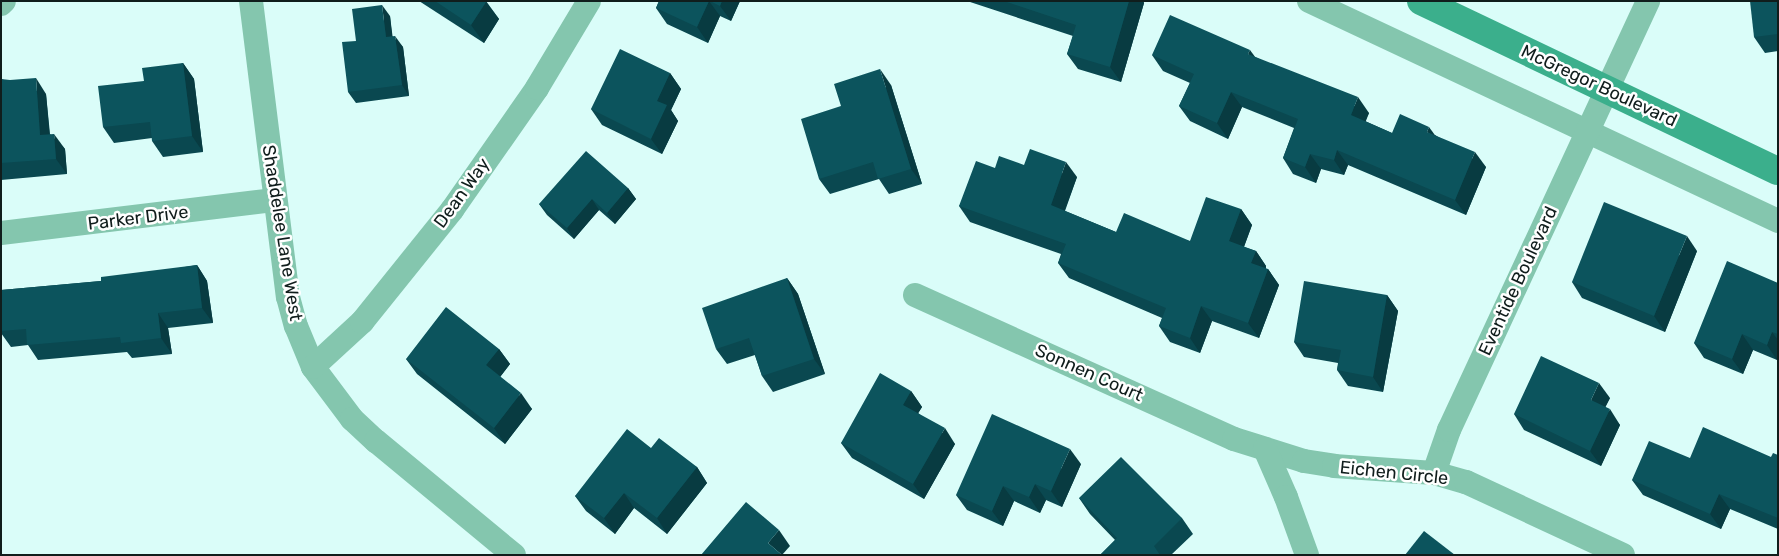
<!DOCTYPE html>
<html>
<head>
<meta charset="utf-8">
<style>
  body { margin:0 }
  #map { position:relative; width:1779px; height:556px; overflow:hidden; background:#dafdf9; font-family:Rubik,sans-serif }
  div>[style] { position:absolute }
  .minor>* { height:24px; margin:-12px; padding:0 12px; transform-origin:12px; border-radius:12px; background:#84c6ae }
  .secondary>* { height:28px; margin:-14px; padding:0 14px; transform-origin:14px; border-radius:14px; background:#3baf8c }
  .wall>* { inset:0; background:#0a4850 }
  .shaded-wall>* { inset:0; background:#083b41 }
  .building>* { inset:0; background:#0c545d }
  span { translate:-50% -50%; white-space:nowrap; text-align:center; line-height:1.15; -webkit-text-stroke:5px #fff; paint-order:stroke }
  .street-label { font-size:18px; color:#101d1c }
  .frame { position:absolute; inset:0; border:2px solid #101d1c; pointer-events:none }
</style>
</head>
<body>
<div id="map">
  <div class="minor">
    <div style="left:251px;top:1px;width:298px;rotate:82.9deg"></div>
    <div style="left:288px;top:297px;width:30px;rotate:75deg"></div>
    <div style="left:296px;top:326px;width:44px;rotate:67.5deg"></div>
    <div style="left:313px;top:367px;width:65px;rotate:53.1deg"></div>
    <div style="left:352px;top:419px;width:33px;rotate:43deg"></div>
    <div style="left:376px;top:441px;width:179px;rotate:39.6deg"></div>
    <div style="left:1309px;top:1px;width:518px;rotate:25.13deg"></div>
    <div style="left:1px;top:4px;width:4px;rotate:-45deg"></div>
    <div style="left:1px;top:233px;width:276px;rotate:-6.9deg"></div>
    <div style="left:915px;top:295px;width:350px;rotate:24.3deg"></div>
    <div style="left:1234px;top:439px;width:73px;rotate:17.4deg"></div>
    <div style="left:1304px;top:461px;width:30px;rotate:9deg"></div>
    <div style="left:1334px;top:466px;width:100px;rotate:4deg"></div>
    <div style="left:1434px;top:473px;width:33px;rotate:16deg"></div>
    <div style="left:1466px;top:482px;width:173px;rotate:24.9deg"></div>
    <div style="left:313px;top:367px;width:67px;rotate:-42.6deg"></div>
    <div style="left:362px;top:322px;width:144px;rotate:-51.2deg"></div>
    <div style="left:452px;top:210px;width:149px;rotate:-55.1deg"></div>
    <div style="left:537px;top:88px;width:101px;rotate:-59.1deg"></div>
    <div style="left:1265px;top:449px;width:52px;rotate:66.4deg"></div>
    <div style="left:1286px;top:497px;width:62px;rotate:70.1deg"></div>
    <div style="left:1434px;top:473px;width:46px;rotate:-70.8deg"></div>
    <div style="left:1449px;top:430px;width:473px;rotate:-65.1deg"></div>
  </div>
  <div class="secondary">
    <div style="left:1421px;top:1px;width:395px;rotate:25.5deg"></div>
  </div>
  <div class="wall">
    <div style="clip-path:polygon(419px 1px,486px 1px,499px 19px,484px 43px)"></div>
    <div style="clip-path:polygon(659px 1px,740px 1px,731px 21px,720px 16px,708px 43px,667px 24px,656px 8px)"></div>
    <div style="clip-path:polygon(967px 1px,1143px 1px,1144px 3px,1121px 82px,1078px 69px,1067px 54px,1073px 36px)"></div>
    <div style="clip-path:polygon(1778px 1px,1778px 51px,1765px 53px,1754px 37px)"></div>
    <div style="clip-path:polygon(390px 16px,392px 36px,403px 47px,409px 96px,356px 103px,348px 92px,356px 41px)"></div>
    <div style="clip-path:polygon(1152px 55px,1255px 57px,1369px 113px,1365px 121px,1392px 133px,1435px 135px,1486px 167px,1466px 215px,1348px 165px,1344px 175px,1321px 169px,1316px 183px,1293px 174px,1283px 158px,1294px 128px,1242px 107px,1228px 139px,1190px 121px,1179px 106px,1190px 83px,1163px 71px)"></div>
    <div style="clip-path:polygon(183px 63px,194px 79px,203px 152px,163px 157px,152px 141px,152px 138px,114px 143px,103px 127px,144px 81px)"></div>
    <div style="clip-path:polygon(670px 73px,681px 89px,671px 110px,678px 121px,662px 154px,602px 125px,591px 109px)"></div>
    <div style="clip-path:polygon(1px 79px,46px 94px,50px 134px,65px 149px,67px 174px,1px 180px)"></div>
    <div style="clip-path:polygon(891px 85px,922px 184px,889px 194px,879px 179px,830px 194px,819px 179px,841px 106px)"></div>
    <div style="clip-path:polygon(1024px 165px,1077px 177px,1065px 211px,1116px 232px,1190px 241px,1241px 209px,1252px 225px,1244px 247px,1256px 251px,1266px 266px,1266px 269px,1268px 269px,1279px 285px,1259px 338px,1212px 321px,1200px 353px,1170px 342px,1159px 326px,1162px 318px,1069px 278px,1058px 263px,1061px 254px,970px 222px,959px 206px,995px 168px)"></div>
    <div style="clip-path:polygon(628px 188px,636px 199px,615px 224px,599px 210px,574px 239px,547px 215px,539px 204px)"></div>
    <div style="clip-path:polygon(1697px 251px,1665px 332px,1582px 298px,1572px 282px)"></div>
    <div style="clip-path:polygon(197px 265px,207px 281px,213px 323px,168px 328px,172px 354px,132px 358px,127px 352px,38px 360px,28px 345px,11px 347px,1px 333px,1px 290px,101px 281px)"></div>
    <div style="clip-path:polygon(787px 278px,798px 294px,825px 374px,773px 392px,762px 376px,755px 355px,727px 364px,716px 349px)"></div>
    <div style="clip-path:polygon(1778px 283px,1777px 360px,1753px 350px,1743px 374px,1704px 358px,1694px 343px)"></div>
    <div style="clip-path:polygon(1387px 295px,1398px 311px,1383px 392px,1348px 386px,1337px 370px,1338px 363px,1304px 357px,1294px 342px)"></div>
    <div style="clip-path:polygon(499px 349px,510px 364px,500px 377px,532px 409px,505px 444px,417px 374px,406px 359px)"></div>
    <div style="clip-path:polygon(911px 391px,922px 407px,918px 413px,955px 444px,924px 499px,852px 458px,841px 443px)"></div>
    <div style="clip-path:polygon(1610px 398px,1605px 407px,1620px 425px,1601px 466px,1524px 430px,1514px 414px)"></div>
    <div style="clip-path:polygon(651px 448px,697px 467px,707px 483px,667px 534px,634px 508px,615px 534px,586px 511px,575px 496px)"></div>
    <div style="clip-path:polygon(1778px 455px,1778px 529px,1730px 509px,1721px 529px,1643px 495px,1632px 480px,1690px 458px,1771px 457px)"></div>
    <div style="clip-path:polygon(1081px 464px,1062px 507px,1046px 500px,1040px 513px,1014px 501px,1003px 526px,967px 510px,956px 495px)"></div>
    <div style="clip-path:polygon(1079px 498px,1182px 518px,1193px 534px,1171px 555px,1100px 555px,1115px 540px,1090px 514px)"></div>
  </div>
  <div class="shaded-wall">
    <div style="clip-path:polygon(709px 1px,720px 16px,708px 43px,697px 27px)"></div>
    <div style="clip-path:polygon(722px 1px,740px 1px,731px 21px,720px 6px)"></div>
    <div style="clip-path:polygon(1129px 1px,1143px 1px,1144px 3px,1121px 82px,1110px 67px)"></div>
    <div style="clip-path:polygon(486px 2px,499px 19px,484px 43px,471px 25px)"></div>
    <div style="clip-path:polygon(382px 5px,390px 16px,394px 48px,386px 37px)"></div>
    <div style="clip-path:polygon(395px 36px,403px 47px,409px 96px,402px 85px)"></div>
    <div style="clip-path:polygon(1250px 50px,1261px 65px,1248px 54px)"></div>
    <div style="clip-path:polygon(183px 63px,194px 79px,203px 152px,192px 136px)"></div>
    <div style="clip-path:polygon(880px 69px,891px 85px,922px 184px,911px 169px)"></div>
    <div style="clip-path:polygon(670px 73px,681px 89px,671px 110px,678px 121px,662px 154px,651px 139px,657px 101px)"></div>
    <div style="clip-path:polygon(36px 78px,46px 94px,51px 151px,40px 135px)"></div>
    <div style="clip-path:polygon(1231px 92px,1242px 107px,1228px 139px,1217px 123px)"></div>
    <div style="clip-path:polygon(1358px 97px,1369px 113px,1362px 131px,1351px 115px)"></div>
    <div style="clip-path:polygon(1429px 127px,1440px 142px,1427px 132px)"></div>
    <div style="clip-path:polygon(54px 134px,65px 149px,67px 174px,56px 159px)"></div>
    <div style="clip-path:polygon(1337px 150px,1348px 165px,1344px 175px,1334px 160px)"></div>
    <div style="clip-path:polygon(1475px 152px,1486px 167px,1466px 215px,1455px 200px)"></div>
    <div style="clip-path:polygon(1310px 154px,1321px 169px,1316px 183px,1305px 167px)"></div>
    <div style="clip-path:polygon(1066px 162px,1077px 177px,1061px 220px,1051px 205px)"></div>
    <div style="clip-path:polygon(628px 188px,636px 199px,615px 224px,607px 213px)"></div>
    <div style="clip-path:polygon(592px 199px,599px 210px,574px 239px,567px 228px)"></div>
    <div style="clip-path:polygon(1241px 209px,1252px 225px,1240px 257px,1229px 241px)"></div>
    <div style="clip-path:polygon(1687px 236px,1697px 251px,1665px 332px,1654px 316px)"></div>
    <div style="clip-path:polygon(1256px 251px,1266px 266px,1262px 279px,1251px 263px)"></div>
    <div style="clip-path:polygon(197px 265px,207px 281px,213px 323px,202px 308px)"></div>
    <div style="clip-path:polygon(1268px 269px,1279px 285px,1259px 338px,1248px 323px)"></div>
    <div style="clip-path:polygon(787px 278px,798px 294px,825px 374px,814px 359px)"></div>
    <div style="clip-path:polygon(1387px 295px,1398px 311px,1383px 392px,1373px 377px)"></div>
    <div style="clip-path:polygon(1201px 306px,1212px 321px,1200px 353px,1190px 338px)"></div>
    <div style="clip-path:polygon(158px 313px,168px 328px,172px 354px,161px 338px)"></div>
    <div style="clip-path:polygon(1772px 332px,1778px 340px,1777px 360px,1767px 345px)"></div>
    <div style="clip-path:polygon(1742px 334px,1753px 350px,1743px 374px,1732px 359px)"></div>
    <div style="clip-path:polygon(499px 349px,510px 364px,497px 381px,486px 365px)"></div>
    <div style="clip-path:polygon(1599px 383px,1610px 398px,1601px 416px,1591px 400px)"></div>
    <div style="clip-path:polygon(911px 391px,922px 407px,914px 420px,903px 405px)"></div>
    <div style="clip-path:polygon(521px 393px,532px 409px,505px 444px,494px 428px)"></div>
    <div style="clip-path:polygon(1610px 409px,1620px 425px,1601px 466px,1590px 451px)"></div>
    <div style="clip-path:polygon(945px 428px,955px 444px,924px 499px,913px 484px)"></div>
    <div style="clip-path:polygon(1070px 449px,1081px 464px,1062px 507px,1051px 491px)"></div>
    <div style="clip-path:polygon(697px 467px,707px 483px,667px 534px,657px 518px)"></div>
    <div style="clip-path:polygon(1035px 484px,1046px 500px,1040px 513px,1029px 497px)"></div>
    <div style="clip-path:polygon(1003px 486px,1014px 501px,1003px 526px,992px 511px)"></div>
    <div style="clip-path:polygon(624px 493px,634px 508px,615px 534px,604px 518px)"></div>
    <div style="clip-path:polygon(1719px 494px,1730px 509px,1721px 529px,1710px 514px)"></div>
    <div style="clip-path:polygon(779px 530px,790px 546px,782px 555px,768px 543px)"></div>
  </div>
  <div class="building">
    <div style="clip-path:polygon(435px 1px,486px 1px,486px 2px,471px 25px)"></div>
    <div style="clip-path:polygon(659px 1px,709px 1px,697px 27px,656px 8px)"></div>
    <div style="clip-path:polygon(710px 1px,722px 1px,720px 6px)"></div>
    <div style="clip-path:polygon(1004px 1px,1129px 1px,1110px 67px,1067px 54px,1076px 25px)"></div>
    <div style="clip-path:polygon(1750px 1px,1778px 1px,1778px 34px,1754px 37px)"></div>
    <div style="clip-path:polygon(382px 5px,386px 37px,395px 36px,402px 85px,348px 92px,342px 42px,356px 41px,352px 9px)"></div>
    <div style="clip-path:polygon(1170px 15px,1250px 50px,1248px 54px,1358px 97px,1351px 115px,1392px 133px,1400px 114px,1429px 127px,1427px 132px,1475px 152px,1455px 200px,1337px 150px,1334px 160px,1310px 154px,1305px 167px,1283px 158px,1298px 119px,1231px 92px,1217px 123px,1179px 106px,1194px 74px,1152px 55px)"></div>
    <div style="clip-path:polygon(620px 49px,670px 73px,657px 101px,667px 105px,651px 139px,591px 109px)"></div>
    <div style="clip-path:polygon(183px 63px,192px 136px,152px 141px,150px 122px,103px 127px,98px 86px,144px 81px,142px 68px)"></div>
    <div style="clip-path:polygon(880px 69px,911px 169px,878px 179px,873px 162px,819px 179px,801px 119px,841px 106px,834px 84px)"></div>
    <div style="clip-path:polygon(36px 78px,40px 135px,54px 134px,56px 159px,1px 163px,1px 79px,10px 80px)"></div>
    <div style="clip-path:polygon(1030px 149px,1066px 162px,1051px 205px,1116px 232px,1124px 213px,1190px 241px,1206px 197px,1241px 209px,1229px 241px,1256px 251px,1251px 263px,1268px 269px,1248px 323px,1201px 306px,1190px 338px,1159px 326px,1166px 308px,1058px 263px,1066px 244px,959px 206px,976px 161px,995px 168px,999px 156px,1024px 165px)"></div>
    <div style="clip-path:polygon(586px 151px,628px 188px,607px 213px,592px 199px,567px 228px,539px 204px)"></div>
    <div style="clip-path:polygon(1604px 202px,1687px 236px,1654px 316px,1572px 282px)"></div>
    <div style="clip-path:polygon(1727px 261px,1778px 283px,1778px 334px,1772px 332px,1767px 345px,1742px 334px,1732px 359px,1694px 343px)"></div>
    <div style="clip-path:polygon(197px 265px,202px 308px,158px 313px,161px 338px,121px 343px,120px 337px,27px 345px,26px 329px,1px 331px,1px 290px,101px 281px,101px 277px)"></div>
    <div style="clip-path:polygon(787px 278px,814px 359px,762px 376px,749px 338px,716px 349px,702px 308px)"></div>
    <div style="clip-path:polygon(1304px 281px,1387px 295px,1373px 377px,1337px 370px,1341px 350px,1294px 342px)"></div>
    <div style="clip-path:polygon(446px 307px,499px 349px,486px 365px,521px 393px,494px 428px,406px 359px)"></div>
    <div style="clip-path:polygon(1541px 356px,1599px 383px,1591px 400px,1610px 409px,1590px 451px,1514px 414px)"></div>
    <div style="clip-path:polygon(880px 373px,911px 391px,903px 405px,945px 428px,913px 484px,841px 443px)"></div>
    <div style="clip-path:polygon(992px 414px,1070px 449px,1051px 491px,1035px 484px,1029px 497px,1003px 486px,992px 511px,956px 495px)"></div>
    <div style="clip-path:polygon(1703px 427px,1771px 457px,1773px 453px,1778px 455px,1778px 518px,1719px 494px,1710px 514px,1632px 480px,1649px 441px,1690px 458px)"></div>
    <div style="clip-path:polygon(627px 429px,651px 448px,659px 438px,697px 467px,657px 518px,624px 493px,604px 518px,575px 496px)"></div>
    <div style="clip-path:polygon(1121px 457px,1182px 518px,1154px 546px,1160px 555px,1100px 555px,1117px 538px,1079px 498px)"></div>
    <div style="clip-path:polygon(746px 502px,779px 530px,768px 543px,782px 555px,701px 555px)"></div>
    <div style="clip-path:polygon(1424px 531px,1455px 555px,1405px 555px)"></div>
  </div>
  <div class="street-label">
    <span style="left:1599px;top:86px;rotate:25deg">McGregor Boulevard</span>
    <span style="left:462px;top:193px;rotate:-54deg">Dean Way</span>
    <span style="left:138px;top:218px;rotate:-7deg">Parker Drive</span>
    <span style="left:282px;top:233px;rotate:81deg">Shaddelee Lane West</span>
    <span style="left:1518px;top:281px;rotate:-65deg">Eventide Boulevard</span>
    <span style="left:1089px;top:373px;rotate:24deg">Sonnen Court</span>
    <span style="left:1394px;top:473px;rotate:6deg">Eichen Circle</span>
  </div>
  <div class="frame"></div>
</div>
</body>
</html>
